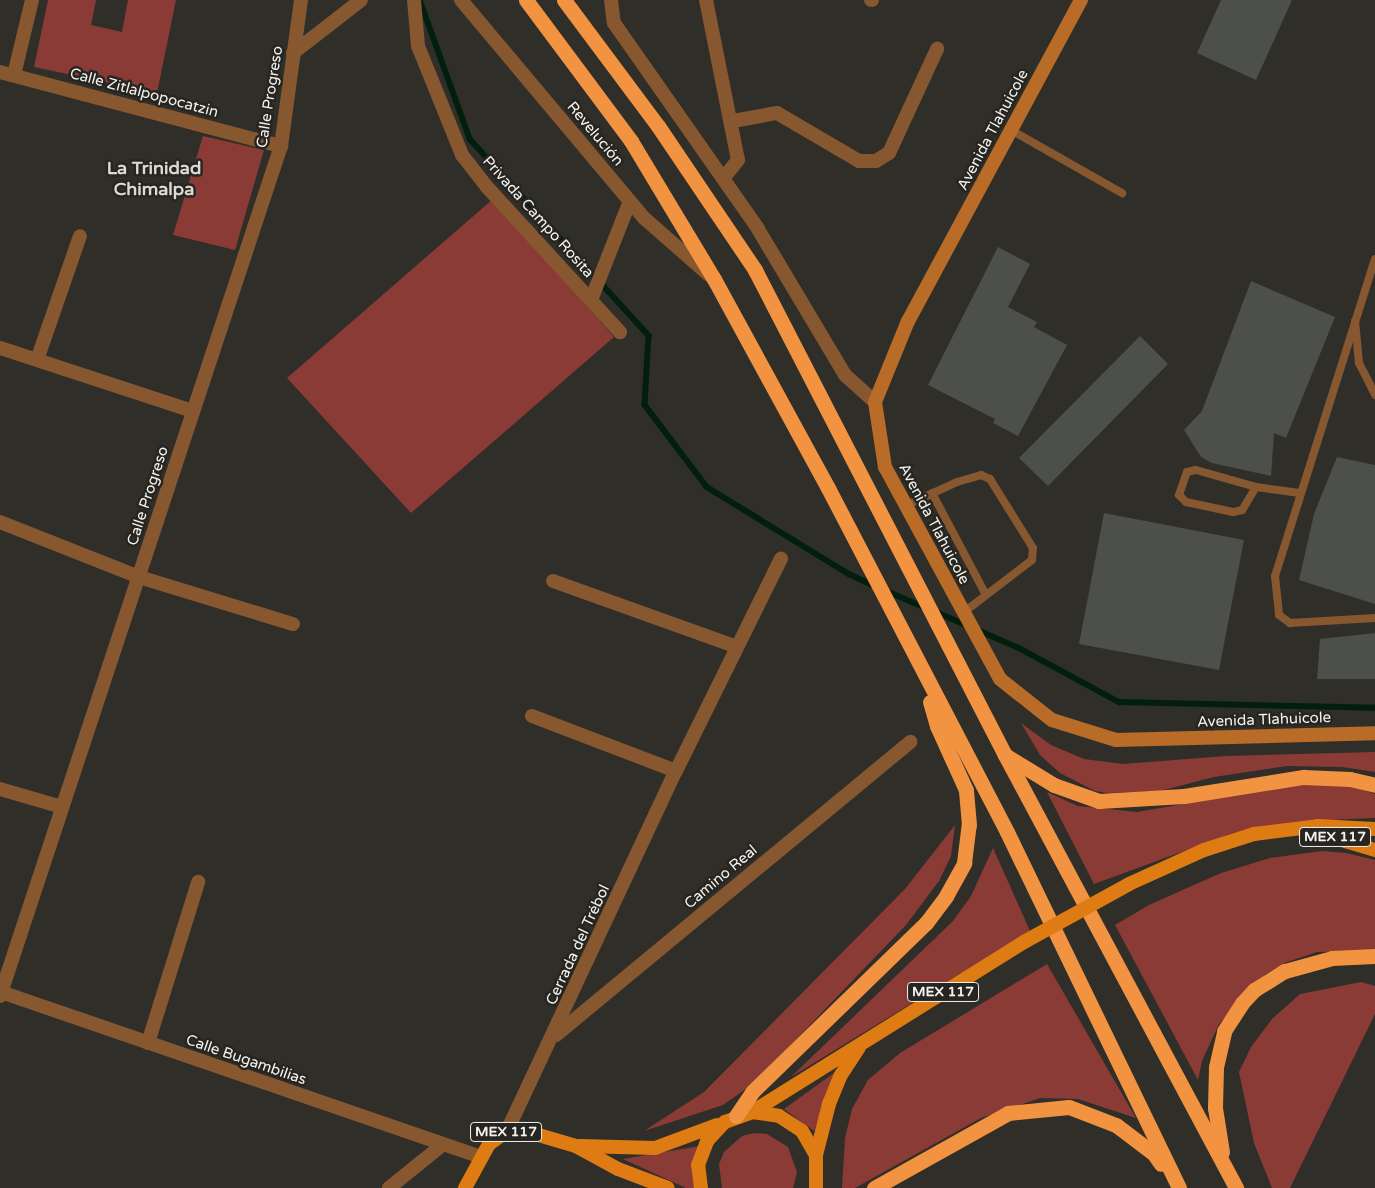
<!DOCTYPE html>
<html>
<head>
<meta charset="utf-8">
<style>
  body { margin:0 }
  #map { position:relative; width:1375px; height:1188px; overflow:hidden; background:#302e29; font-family:"Varela Round",sans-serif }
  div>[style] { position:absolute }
  .green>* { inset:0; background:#8a3b35 }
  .stream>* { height:5.5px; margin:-2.75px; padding:0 2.75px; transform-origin:2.75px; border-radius:2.75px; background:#021f0d }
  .building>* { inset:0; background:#4d4f4a }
  .service>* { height:8px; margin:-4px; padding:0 4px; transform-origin:4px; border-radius:4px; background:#875730 }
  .minor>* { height:14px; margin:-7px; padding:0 7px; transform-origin:7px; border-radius:7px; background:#875730 }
  .secondary>* { height:14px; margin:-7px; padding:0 7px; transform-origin:7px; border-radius:7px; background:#b86c27 }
  .primary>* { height:14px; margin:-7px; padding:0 7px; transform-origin:7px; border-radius:7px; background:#de7c13 }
  .motorway>* { height:15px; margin:-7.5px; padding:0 7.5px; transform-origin:7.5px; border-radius:7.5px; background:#f19340 }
  .primary-bridge>* { height:14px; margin:-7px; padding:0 7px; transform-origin:7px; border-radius:7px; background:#de7c13 }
  span { translate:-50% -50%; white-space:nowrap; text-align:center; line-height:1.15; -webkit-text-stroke:5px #262520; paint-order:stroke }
  .shield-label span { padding:1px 4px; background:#262520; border:1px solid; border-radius:4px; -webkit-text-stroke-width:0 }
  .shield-label { font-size:14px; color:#f3f2ef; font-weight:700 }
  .street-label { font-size:15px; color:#f3f2ef }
  .quarter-label { font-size:18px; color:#dcdad3; font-weight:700 }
</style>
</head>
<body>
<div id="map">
  <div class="green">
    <div style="clip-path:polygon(48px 0,96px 0,91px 25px,122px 32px,128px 0,176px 0,157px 93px,34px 67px)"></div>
    <div style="clip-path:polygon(203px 136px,264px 150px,235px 250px,173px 235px)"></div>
    <div style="clip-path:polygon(493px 199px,614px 337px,411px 513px,287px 378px)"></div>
    <div style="clip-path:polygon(1021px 723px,1051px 745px,1084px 759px,1123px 764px,1226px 756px,1375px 752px,1375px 772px,1342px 767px,1287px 766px,1214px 777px,1160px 791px,1108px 793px,1095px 791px,1060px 773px,1040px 755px)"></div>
    <div style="clip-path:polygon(1338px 782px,1375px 794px,1375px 818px,1302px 821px,1233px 833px,1094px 884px,1047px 792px,1078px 806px,1137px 812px,1297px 784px)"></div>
    <div style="clip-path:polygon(955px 825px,951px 856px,939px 881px,906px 925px,783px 1053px,743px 1091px,723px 1105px,644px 1131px,704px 1092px,905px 889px)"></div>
    <div style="clip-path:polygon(993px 848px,1030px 931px,791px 1077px,953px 921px,971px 896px)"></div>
    <div style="clip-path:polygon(1322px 851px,1346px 853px,1375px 860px,1375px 951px,1317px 952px,1287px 962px,1264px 975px,1219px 1024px,1202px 1061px,1198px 1080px,1115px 925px,1149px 905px,1221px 873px,1270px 858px)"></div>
    <div style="clip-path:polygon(1047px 964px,1136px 1118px,1078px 1099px,1040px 1098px,981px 1118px,855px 1188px,842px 1188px,845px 1138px,852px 1109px,868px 1080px,900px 1053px)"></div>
    <div style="clip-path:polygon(1361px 982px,1375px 986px,1375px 1014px,1290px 1188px,1272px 1188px,1254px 1143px,1239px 1072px,1251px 1047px,1272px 1019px,1300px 994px)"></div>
    <div style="clip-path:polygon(838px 1070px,814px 1131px,784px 1109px)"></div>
    <div style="clip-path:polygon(754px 1133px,767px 1134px,788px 1147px,797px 1172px,793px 1188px,722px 1188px,719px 1164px,724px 1152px,742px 1136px)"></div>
    <div style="clip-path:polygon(700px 1146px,696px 1188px,686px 1188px,623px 1159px)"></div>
  </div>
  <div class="stream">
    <div style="left:420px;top:0;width:148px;rotate:70.2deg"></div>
    <div style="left:470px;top:139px;width:266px;rotate:47.7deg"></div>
    <div style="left:649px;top:336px;width:69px;rotate:93.3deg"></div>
    <div style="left:645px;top:405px;width:103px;rotate:52.9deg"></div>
    <div style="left:707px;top:487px;width:167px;rotate:31.5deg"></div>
    <div style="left:849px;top:574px;width:29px;rotate:25deg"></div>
    <div style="left:884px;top:590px;width:46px;rotate:23.2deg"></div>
    <div style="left:934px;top:611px;width:93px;rotate:23.5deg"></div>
    <div style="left:1019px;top:648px;width:114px;rotate:28.4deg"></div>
    <div style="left:1119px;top:702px;width:256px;rotate:1.3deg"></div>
  </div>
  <div class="building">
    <div style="clip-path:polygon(1221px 0,1292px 0,1256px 80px,1197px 53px)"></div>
    <div style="clip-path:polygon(998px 247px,1030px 264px,1008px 307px,1037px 322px,1034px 327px,1067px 345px,1018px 436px,993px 423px,995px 419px,928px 385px)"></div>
    <div style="clip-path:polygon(1251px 281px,1335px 317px,1286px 438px,1274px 433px,1271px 476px,1212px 463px,1201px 457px,1184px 430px,1202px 411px)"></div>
    <div style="clip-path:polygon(1140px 336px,1168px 364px,1048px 486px,1019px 458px)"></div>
    <div style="clip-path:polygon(1337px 457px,1375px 465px,1375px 604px,1299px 580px,1314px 514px)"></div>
    <div style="clip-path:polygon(1104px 513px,1244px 540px,1219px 670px,1079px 644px)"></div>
    <div style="clip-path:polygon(1375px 633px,1375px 679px,1317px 679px,1320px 639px)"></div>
  </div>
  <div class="service">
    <div style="left:1011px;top:130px;width:128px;rotate:29.6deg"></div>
    <div style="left:1375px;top:259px;width:332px;rotate:107.5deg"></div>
    <div style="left:1275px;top:576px;width:39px;rotate:84deg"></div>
    <div style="left:1279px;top:615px;width:14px;rotate:36deg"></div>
    <div style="left:1290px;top:623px;width:85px;rotate:-3.4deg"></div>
    <div style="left:1355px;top:321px;width:42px;rotate:84.6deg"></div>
    <div style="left:1359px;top:363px;width:36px;rotate:63deg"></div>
    <div style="left:1196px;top:470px;width:62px;rotate:15.8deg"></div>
    <div style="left:1256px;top:487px;width:27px;rotate:121deg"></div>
    <div style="left:1242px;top:510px;width:9px;rotate:167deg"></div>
    <div style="left:1233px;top:512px;width:48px;rotate:-168deg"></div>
    <div style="left:1186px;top:502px;width:10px;rotate:-135deg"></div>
    <div style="left:1179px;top:495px;width:24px;rotate:-71deg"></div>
    <div style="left:1187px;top:472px;width:9px;rotate:-13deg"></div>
    <div style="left:1256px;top:487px;width:44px;rotate:7.8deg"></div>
    <div style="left:932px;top:493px;width:115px;rotate:62.1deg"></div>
    <div style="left:905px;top:506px;width:57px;rotate:-24.8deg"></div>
    <div style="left:957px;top:482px;width:25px;rotate:-16deg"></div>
    <div style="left:981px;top:475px;width:10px;rotate:24deg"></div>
    <div style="left:990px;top:479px;width:81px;rotate:58.1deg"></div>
    <div style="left:1033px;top:548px;width:12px;rotate:95deg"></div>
    <div style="left:1032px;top:560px;width:86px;rotate:142.6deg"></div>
  </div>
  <div class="minor">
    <div style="left:414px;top:0;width:46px;rotate:85deg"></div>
    <div style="left:418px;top:46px;width:118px;rotate:68deg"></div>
    <div style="left:462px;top:155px;width:41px;rotate:52deg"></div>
    <div style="left:487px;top:187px;width:197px;rotate:47.5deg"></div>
    <div style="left:461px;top:0;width:285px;rotate:50deg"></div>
    <div style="left:644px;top:218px;width:86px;rotate:41.2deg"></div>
    <div style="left:611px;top:0;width:23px;rotate:83deg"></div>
    <div style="left:614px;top:23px;width:251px;rotate:55deg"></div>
    <div style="left:758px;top:229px;width:170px;rotate:59.2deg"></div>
    <div style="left:845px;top:375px;width:40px;rotate:42deg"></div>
    <div style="left:706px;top:0;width:163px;rotate:78.7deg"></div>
    <div style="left:738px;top:160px;width:22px;rotate:129deg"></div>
    <div style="left:871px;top:0;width:1px"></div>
    <div style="left:293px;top:53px;width:86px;rotate:-37.9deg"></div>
    <div style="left:0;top:72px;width:291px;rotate:14.8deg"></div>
    <div style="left:14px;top:75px;width:77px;rotate:-76.5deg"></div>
    <div style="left:733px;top:121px;width:45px;rotate:-10.3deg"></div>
    <div style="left:777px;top:113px;width:95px;rotate:30.3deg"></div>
    <div style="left:859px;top:161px;width:17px"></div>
    <div style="left:876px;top:161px;width:15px;rotate:-32deg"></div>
    <div style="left:889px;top:153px;width:115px;rotate:-65.2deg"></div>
    <div style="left:591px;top:300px;width:106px;rotate:-68.5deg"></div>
    <div style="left:0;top:348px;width:203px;rotate:18.1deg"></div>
    <div style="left:37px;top:360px;width:131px;rotate:-70.9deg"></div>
    <div style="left:0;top:522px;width:149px;rotate:21.6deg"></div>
    <div style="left:139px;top:577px;width:161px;rotate:17deg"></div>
    <div style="left:553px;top:581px;width:195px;rotate:19.7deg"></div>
    <div style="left:532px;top:716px;width:154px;rotate:20.9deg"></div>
    <div style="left:0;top:789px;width:65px;rotate:16.2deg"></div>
    <div style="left:1px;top:992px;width:508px;rotate:18.97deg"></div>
    <div style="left:0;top:996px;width:895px;rotate:-71.71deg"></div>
    <div style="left:281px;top:146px;width:147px;rotate:-82.2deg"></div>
    <div style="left:556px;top:1035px;width:460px;rotate:-39.6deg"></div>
    <div style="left:148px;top:1043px;width:169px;rotate:-72.7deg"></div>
    <div style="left:507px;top:1131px;width:398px;rotate:-64.9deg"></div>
    <div style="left:676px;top:771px;width:237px;rotate:-63.7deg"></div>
    <div style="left:389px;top:1188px;width:67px;rotate:-38.9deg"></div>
  </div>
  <div class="secondary">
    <div style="left:1081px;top:0;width:365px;rotate:118.3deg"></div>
    <div style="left:908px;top:321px;width:87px;rotate:112.2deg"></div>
    <div style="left:875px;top:402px;width:66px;rotate:81.3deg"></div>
    <div style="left:885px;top:467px;width:241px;rotate:61.5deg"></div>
    <div style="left:1000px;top:679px;width:66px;rotate:38.3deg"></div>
    <div style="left:1052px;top:720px;width:67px;rotate:17.4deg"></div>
    <div style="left:1116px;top:740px;width:259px;rotate:-1.5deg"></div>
  </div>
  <div class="primary">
    <div style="left:1315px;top:832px;width:63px;rotate:16.7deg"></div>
    <div style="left:1129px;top:884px;width:82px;rotate:-24.4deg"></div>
    <div style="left:1204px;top:850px;width:52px;rotate:-17.7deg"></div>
    <div style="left:1254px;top:834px;width:64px;rotate:-7.1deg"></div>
    <div style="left:1318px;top:826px;width:57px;rotate:3deg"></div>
    <div style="left:752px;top:1112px;width:321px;rotate:-32deg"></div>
    <div style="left:580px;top:1146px;width:75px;rotate:1.5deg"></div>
    <div style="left:655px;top:1148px;width:66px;rotate:-20.4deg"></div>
    <div style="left:816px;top:1155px;width:53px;rotate:-75.7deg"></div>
    <div style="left:829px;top:1104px;width:31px;rotate:-68deg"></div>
    <div style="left:841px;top:1075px;width:33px;rotate:-57deg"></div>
    <div style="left:465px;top:1188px;width:50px;rotate:-61.4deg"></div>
    <div style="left:489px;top:1144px;width:22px;rotate:-36deg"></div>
    <div style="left:507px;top:1131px;width:18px"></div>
    <div style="left:525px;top:1131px;width:53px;rotate:16.4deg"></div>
    <div style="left:576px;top:1146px;width:48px;rotate:28.7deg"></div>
    <div style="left:618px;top:1169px;width:53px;rotate:20.8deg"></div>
    <div style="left:701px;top:1188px;width:23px;rotate:-97deg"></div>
    <div style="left:698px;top:1165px;width:26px;rotate:-69deg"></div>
    <div style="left:707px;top:1141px;width:26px;rotate:-47deg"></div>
    <div style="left:725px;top:1122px;width:29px;rotate:-20deg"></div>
    <div style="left:752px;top:1112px;width:27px;rotate:8deg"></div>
    <div style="left:779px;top:1116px;width:27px;rotate:33deg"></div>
    <div style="left:802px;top:1131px;width:28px;rotate:60deg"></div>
    <div style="left:816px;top:1155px;width:33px;rotate:90deg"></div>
  </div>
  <div class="motorway">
    <div style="left:526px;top:0;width:176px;rotate:53.3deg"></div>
    <div style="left:631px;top:141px;width:161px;rotate:59deg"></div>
    <div style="left:714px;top:279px;width:238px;rotate:61.4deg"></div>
    <div style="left:828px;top:488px;width:388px;rotate:62.5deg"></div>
    <div style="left:1007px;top:832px;width:395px;rotate:64.2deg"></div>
    <div style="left:564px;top:0;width:157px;rotate:53.3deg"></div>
    <div style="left:658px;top:126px;width:174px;rotate:56deg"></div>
    <div style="left:755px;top:270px;width:546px;rotate:62.73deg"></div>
    <div style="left:1005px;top:755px;width:491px;rotate:61.9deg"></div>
    <div style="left:1008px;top:757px;width:54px;rotate:31.3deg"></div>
    <div style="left:1054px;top:785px;width:48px;rotate:19.6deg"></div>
    <div style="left:1099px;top:801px;width:85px;rotate:-3.4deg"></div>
    <div style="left:1184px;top:796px;width:121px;rotate:-9.1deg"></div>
    <div style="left:1303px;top:777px;width:47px;rotate:2.4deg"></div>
    <div style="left:1350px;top:779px;width:26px;rotate:13deg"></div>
    <div style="left:736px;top:1116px;width:29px;rotate:-56deg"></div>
    <div style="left:752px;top:1092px;width:243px;rotate:-44.2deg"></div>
    <div style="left:926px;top:923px;width:34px;rotate:-53deg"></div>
    <div style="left:946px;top:896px;width:38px;rotate:-61deg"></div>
    <div style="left:964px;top:863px;width:38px;rotate:-83deg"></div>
    <div style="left:969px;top:825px;width:35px;rotate:-95deg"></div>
    <div style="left:966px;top:790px;width:70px;rotate:-114.4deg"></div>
    <div style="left:937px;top:726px;width:25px;rotate:-106deg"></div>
    <div style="left:1222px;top:1152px;width:45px;rotate:-99deg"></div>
    <div style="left:1215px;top:1108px;width:41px;rotate:-88.6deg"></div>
    <div style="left:1216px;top:1067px;width:37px;rotate:-77deg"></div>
    <div style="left:1224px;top:1031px;width:33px;rotate:-57deg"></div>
    <div style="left:1242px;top:1003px;width:18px;rotate:-47deg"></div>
    <div style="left:1254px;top:990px;width:36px;rotate:-32deg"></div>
    <div style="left:1285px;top:971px;width:49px;rotate:-15.5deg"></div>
    <div style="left:1332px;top:958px;width:43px;rotate:-2.7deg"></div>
    <div style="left:874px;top:1188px;width:154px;rotate:-29.2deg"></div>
    <div style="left:1008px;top:1113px;width:61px;rotate:-5.6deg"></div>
    <div style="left:1069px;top:1107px;width:50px;rotate:21deg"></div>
    <div style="left:1116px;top:1125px;width:48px;rotate:37.3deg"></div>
    <div style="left:1154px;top:1154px;width:12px;rotate:55deg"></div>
  </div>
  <div class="primary-bridge">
    <div style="left:1024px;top:942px;width:120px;rotate:-28.9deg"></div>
  </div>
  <div class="shield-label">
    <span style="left:1335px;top:837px">MEX 117</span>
    <span style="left:943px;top:992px">MEX 117</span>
    <span style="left:506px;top:1132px">MEX 117</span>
  </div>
  <div class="street-label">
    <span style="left:144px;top:93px;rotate:15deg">Calle Zitlalpopocatzin</span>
    <span style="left:270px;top:97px;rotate:-81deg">Calle Progreso</span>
    <span style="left:993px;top:130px;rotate:-62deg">Avenida Tlahuicole</span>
    <span style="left:595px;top:134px;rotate:50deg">Revelución</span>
    <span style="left:538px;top:217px;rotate:48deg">Privada Campo Rosita</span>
    <span style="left:148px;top:496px;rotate:-72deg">Calle Progreso</span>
    <span style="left:934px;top:524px;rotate:62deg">Avenida Tlahuicole</span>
    <span style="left:1264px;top:720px;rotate:-2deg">Avenida Tlahuicole</span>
    <span style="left:721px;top:877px;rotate:-40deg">Camino Real</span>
    <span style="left:578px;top:945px;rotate:-65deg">Cerrada del Trébol</span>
    <span style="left:246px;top:1060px;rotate:19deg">Calle Bugambilias</span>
  </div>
  <div class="quarter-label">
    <span style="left:154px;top:179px">La Trinidad<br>Chimalpa</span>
  </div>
</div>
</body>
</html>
